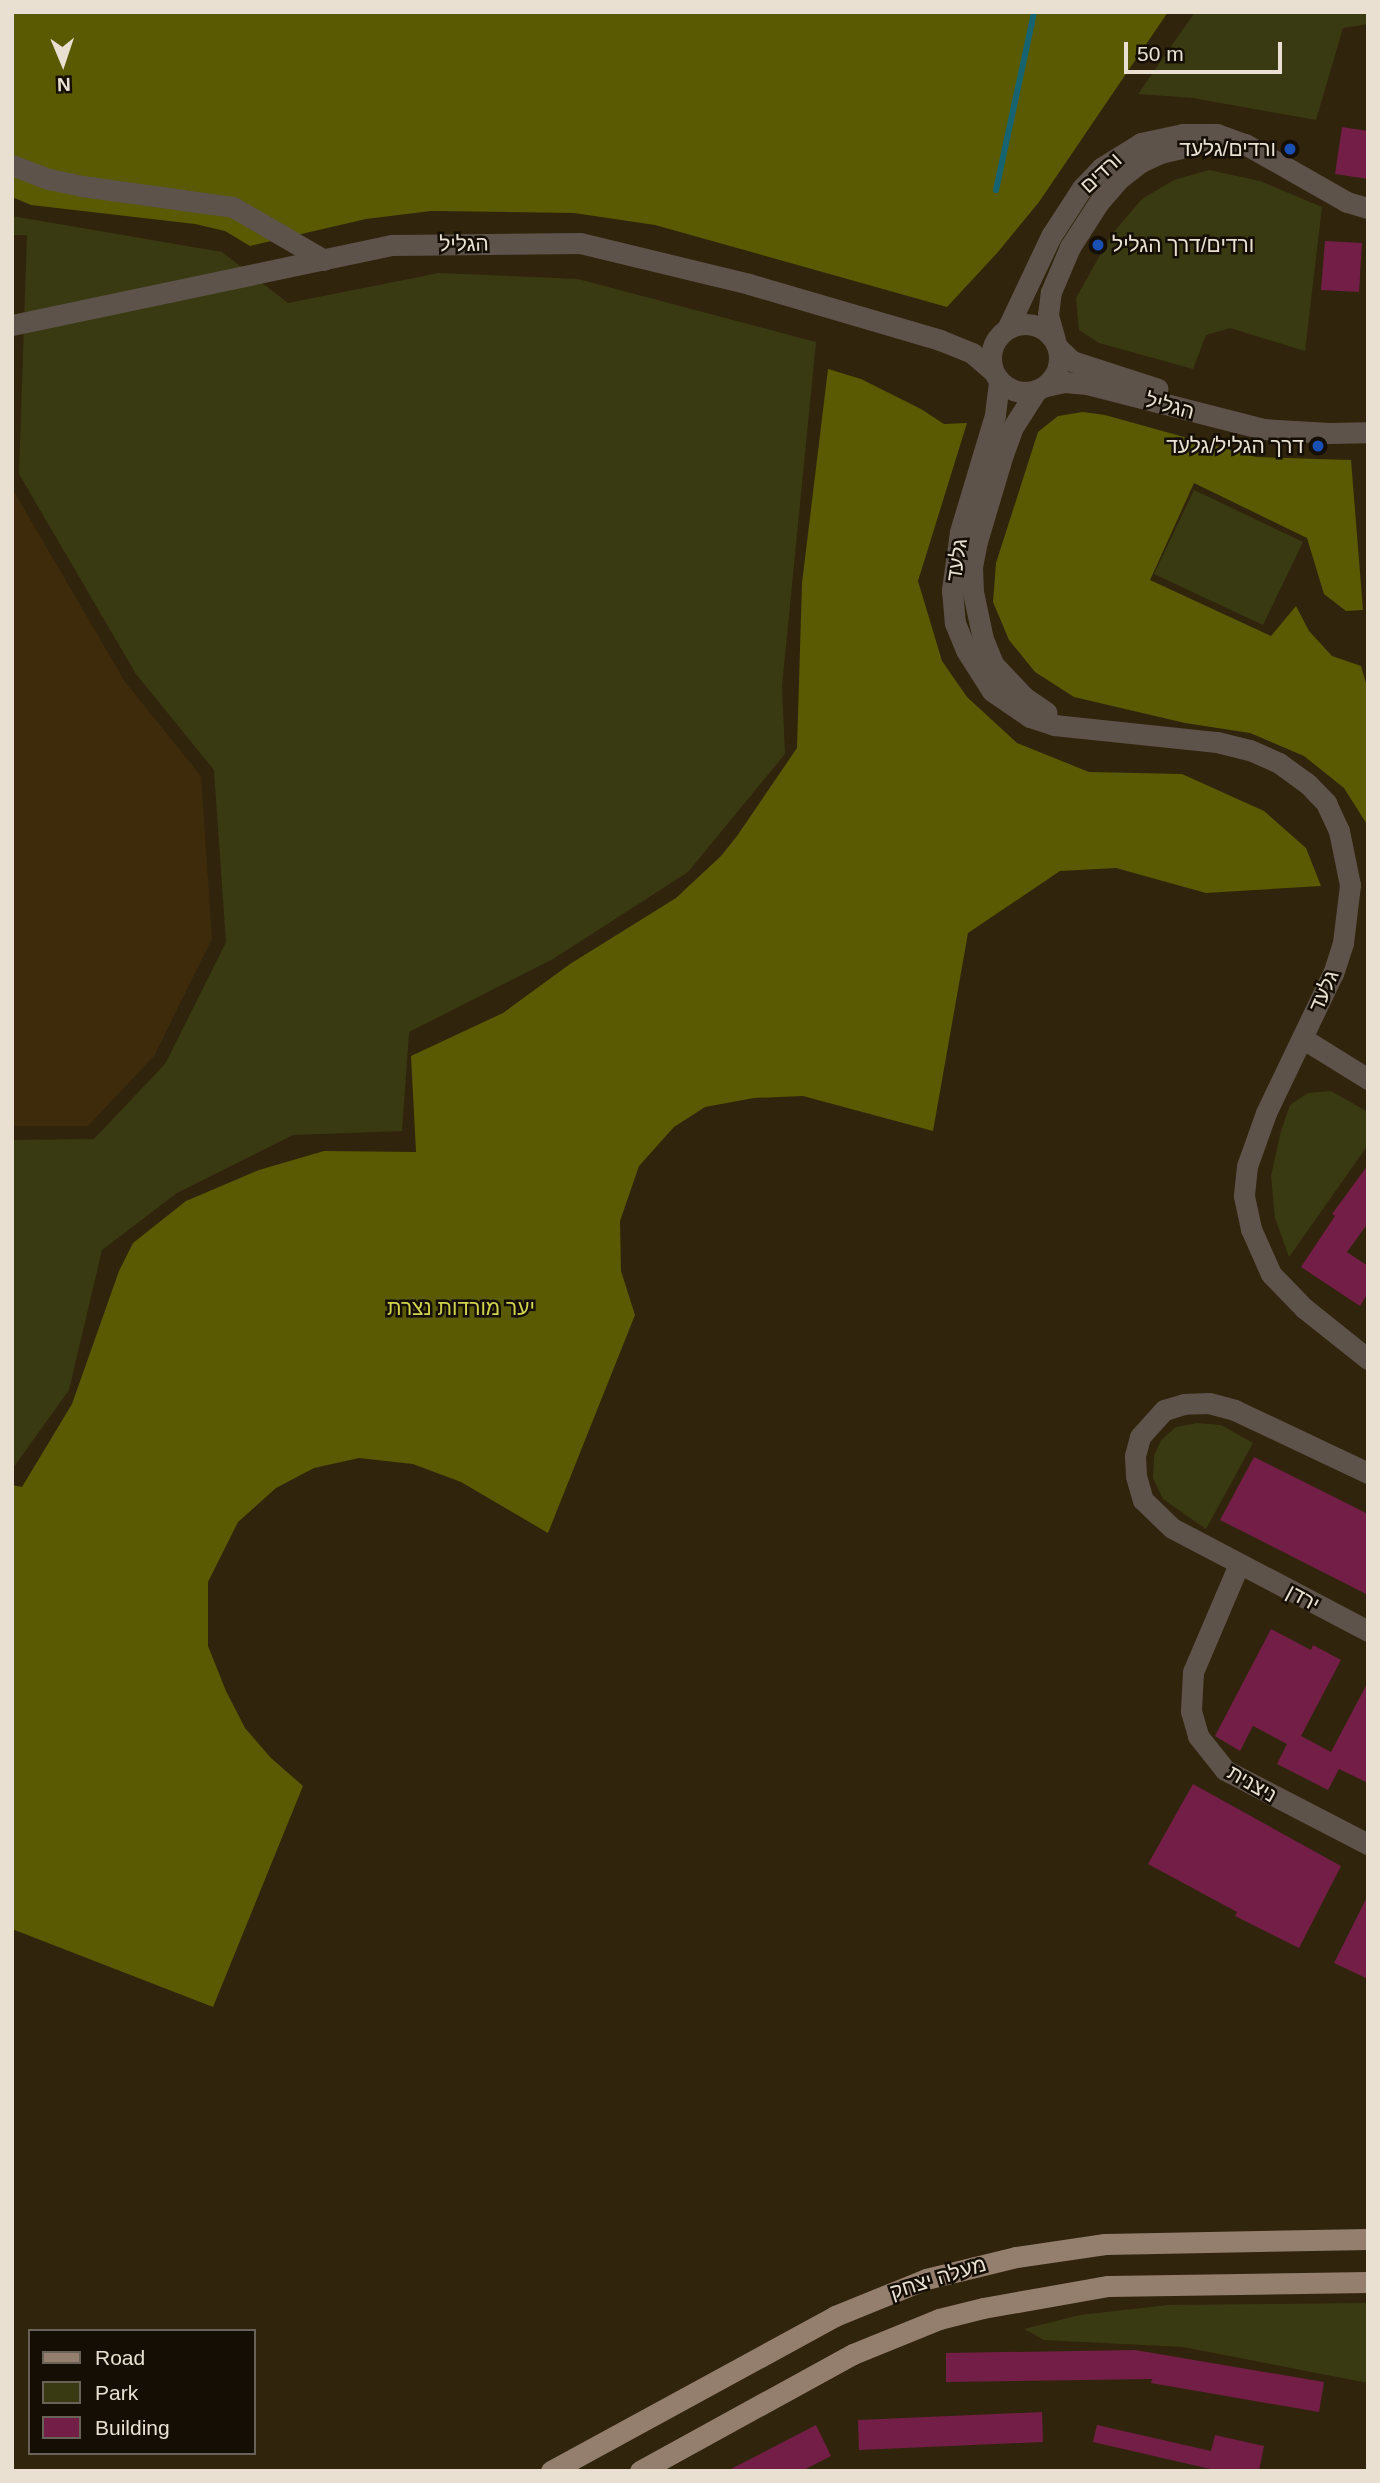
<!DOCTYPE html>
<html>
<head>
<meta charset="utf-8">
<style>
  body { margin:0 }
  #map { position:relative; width:1380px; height:2483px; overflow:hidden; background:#31240c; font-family:Helvetica,"Noto Sans Hebrew",sans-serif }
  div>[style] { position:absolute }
  .built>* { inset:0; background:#3d2b0b }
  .green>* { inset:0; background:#393a12 }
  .forest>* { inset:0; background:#595a01 }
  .stream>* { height:6px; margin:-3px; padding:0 3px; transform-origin:3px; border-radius:3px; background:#166372 }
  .building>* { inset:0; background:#721e46 }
  .minor>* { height:21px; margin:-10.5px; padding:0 10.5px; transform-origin:10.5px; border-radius:10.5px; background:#5d534b }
  .minor>.ring { margin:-10.5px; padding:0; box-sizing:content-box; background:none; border:21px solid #5d534b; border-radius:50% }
  .major>* { height:21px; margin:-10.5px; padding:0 10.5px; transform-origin:10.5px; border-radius:10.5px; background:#947e6e }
  .dots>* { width:19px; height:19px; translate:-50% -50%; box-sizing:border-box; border:4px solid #140e05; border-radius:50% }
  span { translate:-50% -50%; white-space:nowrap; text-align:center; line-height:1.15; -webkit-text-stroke:5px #140e05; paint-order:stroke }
  .poi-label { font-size:21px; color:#e9e0d2 }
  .right { translate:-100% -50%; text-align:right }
  .left { translate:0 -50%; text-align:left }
  .street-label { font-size:21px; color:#e9e0d2 }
  .park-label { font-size:21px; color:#d0d34c }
  .frame { position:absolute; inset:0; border:14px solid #e9e0d2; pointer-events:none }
  .legend { position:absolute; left:28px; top:2329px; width:228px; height:126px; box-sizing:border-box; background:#140e05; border:2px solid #696257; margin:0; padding:9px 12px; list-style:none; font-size:21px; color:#e9e0d2 }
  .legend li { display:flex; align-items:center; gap:14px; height:35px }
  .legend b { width:35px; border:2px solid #696257 }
  .north { position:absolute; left:28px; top:28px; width:70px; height:70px; -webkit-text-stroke:5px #140e05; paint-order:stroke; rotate:178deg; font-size:19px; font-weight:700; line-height:28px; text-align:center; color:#e9e0d2 }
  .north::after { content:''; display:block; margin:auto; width:24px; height:32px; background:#e9e0d2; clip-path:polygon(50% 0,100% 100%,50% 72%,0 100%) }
  .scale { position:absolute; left:1124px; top:42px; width:158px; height:32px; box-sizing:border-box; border:4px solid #e9e0d2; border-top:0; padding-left:9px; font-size:21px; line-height:24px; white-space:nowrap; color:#e9e0d2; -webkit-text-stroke:5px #140e05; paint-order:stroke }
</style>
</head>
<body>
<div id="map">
  <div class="built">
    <div style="clip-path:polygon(12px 488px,125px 682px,201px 776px,212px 939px,154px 1056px,88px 1126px,12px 1126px)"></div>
  </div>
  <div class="green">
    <div style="clip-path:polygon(1195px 12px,1368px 12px,1368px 24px,1343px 28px,1316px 120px,1193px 98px,1138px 94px)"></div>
    <div style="clip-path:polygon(1209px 170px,1260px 181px,1322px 207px,1305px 351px,1230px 328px,1206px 335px,1193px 369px,1099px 343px,1079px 330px,1076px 298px,1112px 234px,1142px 199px,1174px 180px)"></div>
    <div style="clip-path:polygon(12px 216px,222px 252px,288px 303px,439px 273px,578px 279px,816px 342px,782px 686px,785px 754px,688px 872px,553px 959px,409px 1032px,402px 1131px,293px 1135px,177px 1193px,102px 1250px,69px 1390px,13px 1468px,12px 1140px,94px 1139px,165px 1064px,226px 942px,214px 770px,136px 674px,19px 474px,27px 235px,12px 235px)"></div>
    <div style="clip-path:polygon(1194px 490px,1303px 542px,1263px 625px,1154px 574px)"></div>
    <div style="clip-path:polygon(1331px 1091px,1368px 1112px,1368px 1145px,1289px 1257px,1275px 1218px,1271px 1176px,1281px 1131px,1290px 1105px,1308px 1093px)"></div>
    <div style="clip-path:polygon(1197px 1423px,1221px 1425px,1253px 1443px,1206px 1529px,1163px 1499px,1153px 1478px,1154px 1456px,1161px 1440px,1176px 1427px)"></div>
    <div style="clip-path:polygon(1368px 2303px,1368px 2383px,1183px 2347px,1044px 2340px,1024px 2329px,1080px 2315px,1169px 2305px)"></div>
  </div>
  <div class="forest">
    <div style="clip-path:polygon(12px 12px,1168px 12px,1039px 202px,998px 252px,947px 307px,655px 225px,574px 213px,431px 211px,366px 219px,250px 246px,225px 231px,195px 224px,31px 205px,12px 197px)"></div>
    <div style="clip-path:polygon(828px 369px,861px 379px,921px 409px,944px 424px,967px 423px,918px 581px,942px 661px,967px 697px,1017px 743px,1089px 772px,1182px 774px,1264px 811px,1306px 848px,1321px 886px,1206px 893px,1116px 868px,1060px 871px,968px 933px,933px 1131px,803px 1096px,754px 1098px,705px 1107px,674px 1127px,639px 1166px,620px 1221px,621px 1271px,635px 1315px,548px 1533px,461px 1482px,413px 1464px,359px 1458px,314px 1468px,276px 1488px,238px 1522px,208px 1582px,208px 1646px,226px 1691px,245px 1728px,271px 1758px,303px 1786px,213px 2007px,12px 1929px,12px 1485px,22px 1487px,72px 1404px,119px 1271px,133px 1243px,186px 1201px,259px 1170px,324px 1151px,416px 1152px,411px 1056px,503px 1013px,570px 964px,676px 898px,721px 856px,737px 836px,797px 748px,802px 583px)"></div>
    <div style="clip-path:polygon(1083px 412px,1105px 415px,1256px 457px,1351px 460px,1363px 610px,1346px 611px,1324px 594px,1307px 538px,1194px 483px,1150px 580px,1271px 636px,1296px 606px,1309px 631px,1332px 656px,1361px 666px,1368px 690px,1368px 826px,1344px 788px,1304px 756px,1250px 733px,1185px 723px,1074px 697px,1035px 672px,1009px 640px,993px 602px,996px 563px,1038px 432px,1058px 416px)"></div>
  </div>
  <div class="stream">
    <div style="left:996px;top:190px;width:182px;rotate:-77.9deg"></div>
  </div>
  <div class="building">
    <div style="clip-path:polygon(1342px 127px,1368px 131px,1368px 179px,1335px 174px)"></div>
    <div style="clip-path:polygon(1325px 241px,1362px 243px,1359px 292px,1321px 290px)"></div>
    <div style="clip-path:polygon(1368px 1165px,1368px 1223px,1347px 1252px,1368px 1266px,1368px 1293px,1360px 1306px,1301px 1267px,1335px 1216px,1332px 1214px)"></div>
    <div style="clip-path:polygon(1254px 1457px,1368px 1514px,1368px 1595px,1220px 1520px)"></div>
    <div style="clip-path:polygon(1271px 1629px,1311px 1650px,1313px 1645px,1341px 1660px,1301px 1736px,1331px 1752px,1368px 1682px,1368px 1783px,1339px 1769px,1328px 1790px,1277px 1764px,1287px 1744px,1253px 1726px,1240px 1751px,1215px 1736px)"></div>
    <div style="clip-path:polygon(1193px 1784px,1341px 1866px,1299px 1948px,1235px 1916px,1237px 1912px,1148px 1864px)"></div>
    <div style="clip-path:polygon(1368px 1895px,1368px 1979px,1334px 1963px)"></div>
    <div style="clip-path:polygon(1135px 2350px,1324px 2382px,1319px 2412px,1151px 2383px,1152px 2379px,946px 2382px,946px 2353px)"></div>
    <div style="clip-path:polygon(1042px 2412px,1043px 2442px,859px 2450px,858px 2420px)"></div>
    <div style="clip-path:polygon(816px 2425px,831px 2456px,802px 2471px,727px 2471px)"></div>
    <div style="clip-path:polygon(1097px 2425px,1211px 2451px,1215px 2435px,1264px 2446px,1259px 2471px,1219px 2471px,1093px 2442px)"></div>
  </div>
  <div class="minor">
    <div style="left:12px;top:165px;width:40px;rotate:21deg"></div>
    <div style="left:49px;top:179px;width:34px;rotate:12deg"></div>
    <div style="left:82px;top:186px;width:152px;rotate:7.9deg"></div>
    <div style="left:233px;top:207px;width:105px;rotate:30.2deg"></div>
    <div class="ring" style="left:991px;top:324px;width:47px;height:47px"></div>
    <div style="left:12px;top:325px;width:388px;rotate:-11.9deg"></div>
    <div style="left:392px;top:245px;width:188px;rotate:-0.6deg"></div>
    <div style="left:580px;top:243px;width:174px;rotate:13.6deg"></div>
    <div style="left:749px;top:284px;width:199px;rotate:16.3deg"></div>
    <div style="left:940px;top:340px;width:35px;rotate:22deg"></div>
    <div style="left:972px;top:353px;width:28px;rotate:41deg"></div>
    <div style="left:1007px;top:329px;width:103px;rotate:-64.7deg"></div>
    <div style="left:1051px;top:236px;width:57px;rotate:-57.1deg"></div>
    <div style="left:1082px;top:188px;width:28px;rotate:-46deg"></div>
    <div style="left:1101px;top:168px;width:47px;rotate:-32deg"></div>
    <div style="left:1141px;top:143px;width:43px;rotate:-12.1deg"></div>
    <div style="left:1183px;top:134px;width:34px"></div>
    <div style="left:1217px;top:134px;width:30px;rotate:20deg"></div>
    <div style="left:1245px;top:144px;width:117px;rotate:29.6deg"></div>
    <div style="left:1347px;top:202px;width:22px;rotate:16deg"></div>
    <div style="left:1055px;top:340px;width:26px;rotate:-106deg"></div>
    <div style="left:1048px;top:315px;width:23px;rotate:-83deg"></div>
    <div style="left:1051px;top:292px;width:49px;rotate:-67.1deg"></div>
    <div style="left:1070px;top:247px;width:54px;rotate:-57.2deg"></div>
    <div style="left:1099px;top:202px;width:30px;rotate:-49deg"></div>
    <div style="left:1119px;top:179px;width:28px;rotate:-38deg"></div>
    <div style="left:1141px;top:162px;width:21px;rotate:-25deg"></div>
    <div style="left:1160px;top:153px;width:39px;rotate:-13deg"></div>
    <div style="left:1058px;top:348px;width:19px;rotate:43deg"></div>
    <div style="left:1072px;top:361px;width:90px;rotate:18deg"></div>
    <div style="left:999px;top:382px;width:33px;rotate:97deg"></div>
    <div style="left:995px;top:415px;width:122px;rotate:106.7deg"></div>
    <div style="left:960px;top:532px;width:59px;rotate:97.9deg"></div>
    <div style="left:952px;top:590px;width:33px;rotate:85deg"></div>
    <div style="left:955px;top:623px;width:29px;rotate:68deg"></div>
    <div style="left:966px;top:650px;width:49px;rotate:57.6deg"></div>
    <div style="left:992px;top:691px;width:46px;rotate:34.4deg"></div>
    <div style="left:1030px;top:717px;width:25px;rotate:18deg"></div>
    <div style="left:1054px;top:725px;width:164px;rotate:6deg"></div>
    <div style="left:1217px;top:742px;width:34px;rotate:14deg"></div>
    <div style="left:1250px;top:750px;width:32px;rotate:24deg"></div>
    <div style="left:1279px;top:763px;width:34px;rotate:36deg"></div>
    <div style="left:1307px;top:783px;width:28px;rotate:46deg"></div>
    <div style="left:1326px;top:803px;width:31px;rotate:65deg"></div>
    <div style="left:1339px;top:831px;width:55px;rotate:78.5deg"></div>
    <div style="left:1350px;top:885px;width:58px;rotate:96.9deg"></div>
    <div style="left:1343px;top:943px;width:32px;rotate:108deg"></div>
    <div style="left:1333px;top:973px;width:155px;rotate:115.6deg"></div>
    <div style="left:1266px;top:1113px;width:56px;rotate:109.7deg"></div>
    <div style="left:1247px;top:1166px;width:30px;rotate:96deg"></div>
    <div style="left:1244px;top:1196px;width:34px;rotate:78deg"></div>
    <div style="left:1251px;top:1229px;width:49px;rotate:66deg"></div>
    <div style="left:1271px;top:1274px;width:47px;rotate:45.9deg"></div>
    <div style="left:1304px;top:1308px;width:82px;rotate:38.6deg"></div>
    <div style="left:1046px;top:386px;width:19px;rotate:-12deg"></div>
    <div style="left:1065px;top:382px;width:22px;rotate:5deg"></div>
    <div style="left:1087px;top:384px;width:182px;rotate:14.3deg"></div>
    <div style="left:1263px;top:429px;width:66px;rotate:3.5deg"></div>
    <div style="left:1329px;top:433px;width:39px;rotate:-1deg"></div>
    <div style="left:1036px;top:391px;width:43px;rotate:122.6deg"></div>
    <div style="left:1013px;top:427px;width:29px;rotate:110deg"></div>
    <div style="left:1003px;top:454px;width:91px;rotate:106.6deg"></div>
    <div style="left:977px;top:541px;width:25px;rotate:101deg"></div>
    <div style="left:972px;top:566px;width:26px;rotate:88deg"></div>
    <div style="left:973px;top:592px;width:48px;rotate:78deg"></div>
    <div style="left:983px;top:639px;width:27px;rotate:68deg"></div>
    <div style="left:993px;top:664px;width:45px;rotate:46.8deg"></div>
    <div style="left:1024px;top:697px;width:27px;rotate:34deg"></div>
    <div style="left:1302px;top:1038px;width:78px;rotate:31.8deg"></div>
    <div style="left:1368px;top:1473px;width:147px;rotate:-154.7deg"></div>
    <div style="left:1235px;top:1410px;width:27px;rotate:-165deg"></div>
    <div style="left:1209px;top:1403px;width:25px;rotate:178deg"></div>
    <div style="left:1184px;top:1404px;width:21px;rotate:163deg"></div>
    <div style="left:1164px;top:1410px;width:36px;rotate:132deg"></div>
    <div style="left:1140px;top:1437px;width:20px;rotate:105deg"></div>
    <div style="left:1135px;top:1456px;width:20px;rotate:87deg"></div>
    <div style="left:1136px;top:1476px;width:25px;rotate:74deg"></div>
    <div style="left:1143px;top:1500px;width:40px;rotate:44deg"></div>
    <div style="left:1172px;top:1528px;width:221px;rotate:27.7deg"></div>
    <div style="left:1239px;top:1564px;width:117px;rotate:113.1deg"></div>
    <div style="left:1193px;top:1672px;width:39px;rotate:93deg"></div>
    <div style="left:1191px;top:1711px;width:26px;rotate:74deg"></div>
    <div style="left:1198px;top:1736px;width:43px;rotate:51.5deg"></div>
    <div style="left:1225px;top:1770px;width:161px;rotate:27.4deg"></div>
  </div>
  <div class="major">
    <div style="left:551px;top:2471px;width:324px;rotate:-28.6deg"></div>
    <div style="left:835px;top:2316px;width:98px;rotate:-22.1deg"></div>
    <div style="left:926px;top:2279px;width:93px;rotate:-13.7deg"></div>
    <div style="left:1016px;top:2257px;width:90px;rotate:-8.3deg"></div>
    <div style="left:1105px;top:2244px;width:263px;rotate:-1.1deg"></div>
    <div style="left:640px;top:2471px;width:243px;rotate:-28.8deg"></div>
    <div style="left:853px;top:2354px;width:93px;rotate:-22.1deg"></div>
    <div style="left:939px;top:2319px;width:45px;rotate:-14deg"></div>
    <div style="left:983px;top:2308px;width:127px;rotate:-10deg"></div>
    <div style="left:1108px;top:2286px;width:260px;rotate:-0.9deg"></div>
  </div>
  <div class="dots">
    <div style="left:1290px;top:149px;background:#1a4fb4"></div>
    <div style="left:1098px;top:245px;background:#1a4fb4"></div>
    <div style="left:1318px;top:446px;background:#1a4fb4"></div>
  </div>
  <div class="poi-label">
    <span class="right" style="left:1276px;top:149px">ורדים/גלעד</span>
    <span class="left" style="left:1112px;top:245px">ורדים/דרך הגליל</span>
    <span class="right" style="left:1304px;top:446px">דרך הגליל/גלעד</span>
  </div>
  <div class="street-label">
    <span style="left:1101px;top:173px;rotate:-43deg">ורדים</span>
    <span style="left:464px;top:244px;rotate:-1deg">הגליל</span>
    <span style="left:1170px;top:406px;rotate:15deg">הגליל</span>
    <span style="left:957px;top:560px;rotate:-81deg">גלעד</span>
    <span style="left:1324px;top:991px;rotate:-66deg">גלעד</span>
    <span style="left:1303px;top:1598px;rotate:28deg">ירדן</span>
    <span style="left:1252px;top:1784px;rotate:30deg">ניצנית</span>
    <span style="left:938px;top:2278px;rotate:-17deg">מעלה יצחק</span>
  </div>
  <div class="park-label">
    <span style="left:461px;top:1308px">יער מורדות נצרת</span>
  </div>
  <div class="frame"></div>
  <ul class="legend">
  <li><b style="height:9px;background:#947e6e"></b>Road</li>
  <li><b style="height:19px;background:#393a12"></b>Park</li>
  <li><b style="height:19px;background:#721e46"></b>Building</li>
  </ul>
  <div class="north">N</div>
  <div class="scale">50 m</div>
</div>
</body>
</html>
